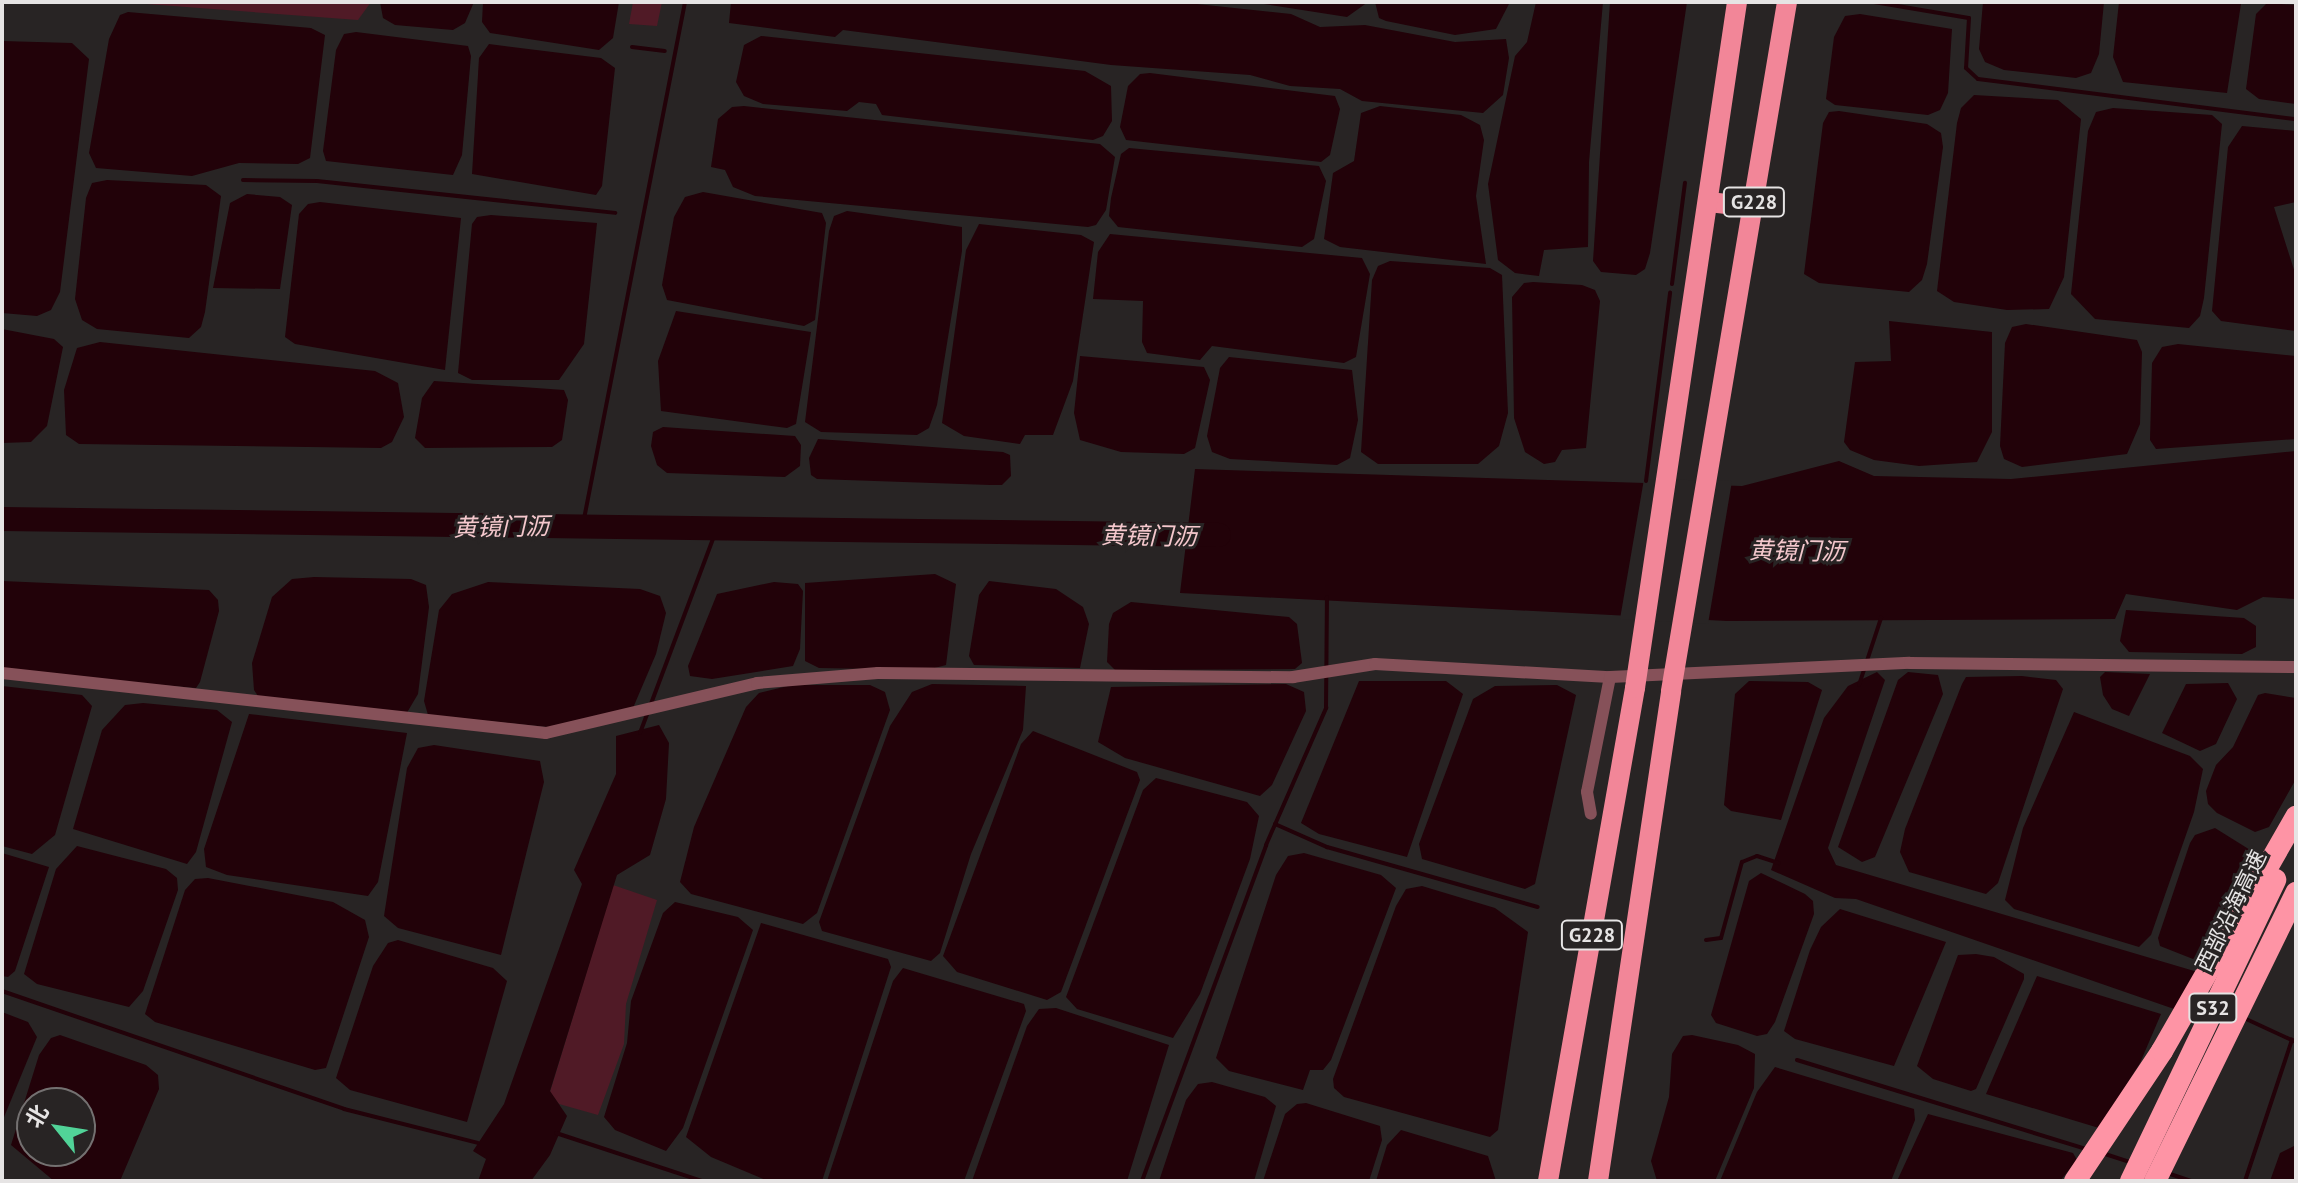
<!DOCTYPE html>
<html>
<head>
<meta charset="utf-8">
<style>
  body { margin:0 }
  #map { position:relative; width:2298px; height:1183px; overflow:hidden; background:#282424; font-family:"PT Sans","Noto Sans SC",sans-serif }
  div>[style] { position:absolute }
  .green>* { inset:0; background:#501a26 }
  .water>* { inset:0; background:#220209 }
  .pier>* { inset:0; background:#282424 }
  .stream>* { height:4px; margin:-2px; padding:0 2px; transform-origin:2px; border-radius:2px; background:#220209 }
  .river>* { height:24px; margin:-12px; padding:0 12px; transform-origin:12px; border-radius:12px; background:#220209 }
  .minor>* { height:12px; margin:-6px; padding:0 6px; transform-origin:6px; border-radius:6px; background:#865159 }
  .trunk>* { height:20px; margin:-10px; padding:0 10px; transform-origin:10px; border-radius:10px; background:#f28698 }
  .motorway>* { height:22px; margin:-11px; padding:0 11px; transform-origin:11px; border-radius:11px; background:#fe94a5 }
  span { translate:-50% -50%; white-space:nowrap; text-align:center; line-height:1.15; -webkit-text-stroke:6px #282424; paint-order:stroke }
  .shield-label span { padding:2px 6px; background:#282424; border:2px solid; border-radius:6px; -webkit-text-stroke-width:0 }
  .shield-label { font-size:20px; color:#e6e4e4; font-weight:700 }
  .street-label { font-size:22px; color:#e6e4e4 }
  .water-label { font-size:24px; color:#f5c8cd; font-style:italic }
  .frame { position:absolute; inset:0; border:4px solid #e6e4e4; pointer-events:none }
  .north { position:absolute; left:16px; top:1087px; width:80px; height:80px; box-sizing:border-box; background:#282424; border:2px solid #747171; border-radius:50%; rotate:300deg; font-size:22px; font-weight:700; line-height:32px; text-align:center; color:#e6e4e4 }
  .north::after { content:''; display:block; margin:auto; width:28px; height:36px; background:#51d398; clip-path:polygon(50% 0,100% 100%,50% 72%,0 100%) }
</style>
</head>
<body>
<div id="map">
  <div class="green">
    <div style="clip-path:polygon(120px 2px,371px 2px,358px 20px)"></div>
    <div style="clip-path:polygon(633px 2px,662px 2px,657px 26px,629px 24px)"></div>
    <div style="clip-path:polygon(613px 885px,657px 900px,626px 1004px,624px 1044px,598px 1115px,559px 1104px,550px 1092px)"></div>
  </div>
  <div class="water">
    <div style="clip-path:polygon(380px 2px,474px 2px,465px 23px,453px 30px,395px 25px,383px 18px)"></div>
    <div style="clip-path:polygon(483px 2px,619px 2px,613px 38px,599px 50px,490px 33px,482px 22px)"></div>
    <div style="clip-path:polygon(731px 2px,1178px 2px,1291px 14px,1320px 27px,1365px 25px,1455px 42px,1506px 39px,1509px 58px,1503px 95px,1483px 113px,1362px 101px,1340px 89px,1290px 86px,1250px 75px,1111px 65px,843px 30px,835px 37px,729px 23px)"></div>
    <div style="clip-path:polygon(1251px 2px,1368px 2px,1347px 17px)"></div>
    <div style="clip-path:polygon(1375px 2px,1510px 2px,1496px 29px,1455px 35px,1386px 21px,1379px 18px)"></div>
    <div style="clip-path:polygon(1536px 2px,1603px 2px,1589px 162px,1588px 247px,1544px 250px,1539px 276px,1515px 273px,1498px 260px,1488px 184px,1515px 56px,1527px 42px)"></div>
    <div style="clip-path:polygon(1610px 2px,1687px 2px,1650px 253px,1645px 269px,1636px 275px,1601px 272px,1593px 261px)"></div>
    <div style="clip-path:polygon(1983px 2px,2104px 2px,2099px 54px,2091px 73px,2076px 78px,2004px 70px,1985px 62px,1979px 49px)"></div>
    <div style="clip-path:polygon(2119px 2px,2241px 4px,2227px 93px,2123px 82px,2113px 57px)"></div>
    <div style="clip-path:polygon(2267px 3px,2296px 5px,2296px 104px,2259px 99px,2246px 89px,2256px 14px)"></div>
    <div style="clip-path:polygon(128px 12px,311px 28px,325px 35px,310px 158px,298px 164px,239px 163px,192px 176px,96px 168px,89px 153px,109px 39px,120px 15px)"></div>
    <div style="clip-path:polygon(1860px 14px,1952px 29px,1948px 93px,1940px 110px,1928px 115px,1835px 105px,1826px 99px,1834px 37px,1845px 16px)"></div>
    <div style="clip-path:polygon(356px 32px,468px 46px,471px 56px,462px 155px,453px 175px,326px 161px,323px 151px,336px 50px,344px 34px)"></div>
    <div style="clip-path:polygon(761px 36px,1085px 71px,1111px 86px,1112px 121px,1103px 136px,1093px 140px,882px 115px,876px 104px,859px 102px,847px 111px,763px 104px,744px 96px,736px 82px,744px 45px)"></div>
    <div style="clip-path:polygon(2px 41px,72px 43px,89px 59px,60px 292px,51px 310px,37px 316px,2px 313px)"></div>
    <div style="clip-path:polygon(489px 44px,601px 58px,615px 68px,602px 186px,596px 195px,472px 174px,479px 58px)"></div>
    <div style="clip-path:polygon(1150px 73px,1335px 96px,1340px 109px,1330px 155px,1321px 162px,1126px 140px,1120px 127px,1128px 86px,1140px 74px)"></div>
    <div style="clip-path:polygon(1974px 95px,2058px 100px,2081px 119px,2064px 277px,2049px 309px,2007px 310px,1954px 302px,1937px 291px,1957px 123px,1961px 108px)"></div>
    <div style="clip-path:polygon(744px 106px,1100px 144px,1115px 157px,1106px 210px,1096px 225px,1088px 227px,755px 196px,733px 187px,725px 170px,711px 167px,718px 119px,732px 107px)"></div>
    <div style="clip-path:polygon(1380px 106px,1461px 115px,1480px 125px,1484px 140px,1476px 196px,1486px 264px,1340px 247px,1324px 239px,1333px 173px,1354px 161px,1361px 113px)"></div>
    <div style="clip-path:polygon(2113px 108px,2212px 115px,2222px 124px,2204px 298px,2200px 316px,2189px 328px,2095px 319px,2071px 294px,2088px 131px,2096px 112px)"></div>
    <div style="clip-path:polygon(1839px 111px,1927px 124px,1941px 133px,1943px 147px,1927px 264px,1922px 280px,1909px 292px,1819px 283px,1804px 274px,1823px 123px,1829px 112px)"></div>
    <div style="clip-path:polygon(2242px 126px,2296px 131px,2296px 202px,2274px 207px,2296px 276px,2296px 331px,2221px 321px,2212px 311px,2228px 147px)"></div>
    <div style="clip-path:polygon(1129px 148px,1319px 166px,1326px 181px,1314px 239px,1302px 247px,1118px 227px,1109px 216px,1111px 198px,1121px 154px)"></div>
    <div style="clip-path:polygon(107px 180px,206px 185px,221px 196px,205px 312px,201px 327px,189px 338px,97px 329px,82px 320px,75px 299px,86px 198px,92px 183px)"></div>
    <div style="clip-path:polygon(703px 192px,822px 213px,826px 223px,815px 320px,804px 326px,667px 300px,662px 285px,674px 217px,685px 197px)"></div>
    <div style="clip-path:polygon(247px 194px,280px 197px,292px 205px,280px 289px,213px 288px,230px 203px)"></div>
    <div style="clip-path:polygon(320px 202px,461px 218px,445px 370px,295px 344px,285px 337px,299px 214px,308px 204px)"></div>
    <div style="clip-path:polygon(847px 211px,962px 227px,962px 251px,937px 405px,929px 428px,917px 435px,821px 432px,805px 422px,829px 231px,834px 216px)"></div>
    <div style="clip-path:polygon(491px 215px,597px 223px,584px 344px,559px 380px,472px 380px,458px 373px,472px 224px,477px 217px)"></div>
    <div style="clip-path:polygon(979px 224px,1081px 235px,1094px 242px,1073px 381px,1053px 435px,1025px 435px,1020px 444px,964px 436px,942px 423px,966px 250px)"></div>
    <div style="clip-path:polygon(1110px 234px,1362px 258px,1370px 274px,1356px 357px,1344px 363px,1212px 346px,1200px 360px,1147px 353px,1142px 342px,1143px 301px,1093px 299px,1098px 252px)"></div>
    <div style="clip-path:polygon(1390px 261px,1490px 268px,1502px 275px,1508px 413px,1499px 446px,1478px 464px,1378px 464px,1361px 452px,1372px 280px,1378px 266px)"></div>
    <div style="clip-path:polygon(1533px 282px,1582px 285px,1595px 290px,1600px 301px,1586px 448px,1562px 450px,1555px 462px,1544px 464px,1525px 452px,1514px 418px,1512px 297px,1524px 283px)"></div>
    <div style="clip-path:polygon(676px 311px,811px 332px,796px 424px,787px 428px,661px 411px,658px 361px)"></div>
    <div style="clip-path:polygon(1889px 321px,1992px 332px,1992px 432px,1977px 462px,1919px 466px,1874px 460px,1850px 450px,1844px 442px,1855px 362px,1891px 361px)"></div>
    <div style="clip-path:polygon(2026px 324px,2137px 340px,2142px 352px,2140px 424px,2127px 454px,2022px 467px,2004px 459px,2000px 446px,2005px 343px,2012px 327px)"></div>
    <div style="clip-path:polygon(2px 329px,54px 339px,63px 347px,47px 426px,31px 442px,2px 443px)"></div>
    <div style="clip-path:polygon(100px 342px,375px 371px,398px 383px,404px 417px,392px 442px,381px 448px,79px 444px,66px 435px,64px 390px,77px 348px)"></div>
    <div style="clip-path:polygon(2178px 344px,2296px 356px,2296px 439px,2156px 449px,2150px 440px,2152px 363px,2162px 347px)"></div>
    <div style="clip-path:polygon(1080px 356px,1204px 367px,1210px 380px,1195px 448px,1184px 454px,1121px 452px,1080px 440px,1074px 413px)"></div>
    <div style="clip-path:polygon(1229px 357px,1352px 370px,1358px 420px,1350px 458px,1337px 465px,1230px 459px,1212px 452px,1207px 436px,1220px 368px)"></div>
    <div style="clip-path:polygon(434px 381px,564px 390px,568px 400px,562px 440px,552px 447px,425px 448px,415px 438px,422px 398px)"></div>
    <div style="clip-path:polygon(663px 427px,795px 436px,801px 445px,800px 466px,785px 477px,667px 473px,657px 465px,651px 446px,653px 432px)"></div>
    <div style="clip-path:polygon(818px 439px,1003px 452px,1010px 455px,1011px 476px,1002px 485px,990px 485px,817px 479px,811px 475px,809px 458px)"></div>
    <div style="clip-path:polygon(2296px 451px,2296px 599px,2263px 597px,2237px 610px,2126px 594px,2115px 619px,1727px 621px,1180px 593px,1195px 469px,1742px 486px,1839px 461px,1874px 476px,2011px 479px)"></div>
    <div style="clip-path:polygon(935px 574px,956px 584px,946px 665px,927px 670px,819px 668px,805px 661px,805px 583px)"></div>
    <div style="clip-path:polygon(314px 577px,411px 579px,426px 585px,429px 607px,418px 694px,405px 716px,258px 696px,254px 690px,252px 663px,272px 597px,292px 579px)"></div>
    <div style="clip-path:polygon(2px 581px,209px 590px,218px 600px,219px 611px,200px 682px,196px 688px,2px 671px)"></div>
    <div style="clip-path:polygon(989px 581px,1056px 589px,1083px 607px,1089px 624px,1080px 668px,974px 665px,969px 656px,979px 595px)"></div>
    <div style="clip-path:polygon(488px 582px,640px 589px,660px 596px,666px 613px,656px 654px,630px 715px,558px 728px,428px 715px,424px 701px,439px 610px,452px 594px)"></div>
    <div style="clip-path:polygon(774px 582px,798px 584px,803px 591px,800px 649px,793px 666px,712px 679px,690px 676px,688px 666px,717px 594px)"></div>
    <div style="clip-path:polygon(1131px 602px,1289px 617px,1297px 624px,1302px 663px,1295px 669px,1115px 670px,1107px 662px,1109px 624px,1113px 613px)"></div>
    <div style="clip-path:polygon(2126px 610px,2244px 618px,2256px 626px,2256px 647px,2242px 654px,2129px 652px,2120px 641px)"></div>
    <div style="clip-path:polygon(1877px 672px,1885px 680px,1828px 848px,1836px 865px,2201px 973px,2177px 1010px,1856px 899px,1835px 898px,1771px 870px,1824px 718px,1848px 686px)"></div>
    <div style="clip-path:polygon(1908px 672px,1938px 675px,1943px 694px,1875px 857px,1862px 862px,1838px 847px,1898px 680px)"></div>
    <div style="clip-path:polygon(2105px 672px,2150px 674px,2129px 716px,2112px 709px,2103px 695px,2100px 677px)"></div>
    <div style="clip-path:polygon(2022px 676px,2056px 680px,2063px 689px,1998px 883px,1986px 894px,1909px 872px,1900px 852px,1905px 829px,1962px 684px,1966px 677px)"></div>
    <div style="clip-path:polygon(1359px 681px,1446px 681px,1463px 694px,1407px 857px,1319px 834px,1301px 823px)"></div>
    <div style="clip-path:polygon(1749px 681px,1808px 682px,1822px 690px,1781px 820px,1731px 811px,1724px 805px,1735px 694px)"></div>
    <div style="clip-path:polygon(2228px 683px,2237px 699px,2216px 744px,2200px 751px,2162px 733px,2186px 684px)"></div>
    <div style="clip-path:polygon(932px 684px,1026px 686px,1023px 730px,971px 854px,940px 953px,931px 961px,822px 931px,819px 922px,890px 726px,912px 692px)"></div>
    <div style="clip-path:polygon(1286px 684px,1304px 692px,1306px 711px,1272px 785px,1260px 796px,1125px 758px,1098px 742px,1111px 687px)"></div>
    <div style="clip-path:polygon(792px 685px,870px 685px,885px 692px,890px 710px,817px 913px,803px 924px,691px 894px,680px 882px,694px 827px,746px 707px,759px 693px)"></div>
    <div style="clip-path:polygon(1557px 685px,1576px 695px,1535px 884px,1525px 889px,1422px 859px,1419px 844px,1473px 699px,1495px 686px)"></div>
    <div style="clip-path:polygon(2px 686px,82px 695px,92px 706px,55px 835px,32px 854px,2px 846px)"></div>
    <div style="clip-path:polygon(2265px 693px,2296px 698px,2296px 779px,2269px 827px,2255px 832px,2217px 813px,2208px 804px,2206px 791px,2216px 765px,2233px 747px,2258px 695px)"></div>
    <div style="clip-path:polygon(143px 703px,217px 710px,232px 722px,196px 852px,187px 864px,73px 829px,102px 730px,125px 705px)"></div>
    <div style="clip-path:polygon(2074px 712px,2190px 756px,2203px 769px,2194px 812px,2151px 935px,2139px 947px,2014px 909px,2005px 900px,2023px 828px)"></div>
    <div style="clip-path:polygon(249px 714px,407px 733px,378px 882px,368px 896px,227px 875px,206px 867px,204px 849px)"></div>
    <div style="clip-path:polygon(659px 725px,669px 743px,666px 799px,650px 855px,617px 875px,550px 1091px,567px 1116px,550px 1155px,531px 1181px,478px 1181px,486px 1159px,473px 1151px,504px 1104px,582px 884px,574px 870px,616px 774px,616px 736px)"></div>
    <div style="clip-path:polygon(1033px 731px,1137px 772px,1140px 780px,1061px 992px,1047px 1000px,957px 972px,943px 956px,1021px 744px)"></div>
    <div style="clip-path:polygon(434px 745px,540px 761px,544px 782px,501px 955px,398px 928px,384px 916px,407px 768px,418px 748px)"></div>
    <div style="clip-path:polygon(1156px 778px,1247px 802px,1259px 816px,1250px 859px,1200px 994px,1173px 1038px,1077px 1009px,1066px 997px,1143px 790px)"></div>
    <div style="clip-path:polygon(2215px 828px,2255px 853px,2199px 956px,2193px 959px,2160px 946px,2158px 938px,2190px 843px,2195px 835px)"></div>
    <div style="clip-path:polygon(77px 846px,166px 869px,177px 878px,178px 890px,143px 991px,129px 1007px,37px 984px,24px 974px,56px 869px)"></div>
    <div style="clip-path:polygon(2px 853px,49px 867px,15px 971px,8px 977px,2px 976px)"></div>
    <div style="clip-path:polygon(1304px 853px,1381px 875px,1396px 888px,1331px 1060px,1323px 1070px,1310px 1070px,1303px 1090px,1229px 1071px,1216px 1058px,1276px 875px,1288px 856px)"></div>
    <div style="clip-path:polygon(1761px 873px,1805px 894px,1813px 901px,1814px 914px,1775px 1022px,1767px 1034px,1757px 1036px,1716px 1023px,1711px 1015px,1749px 881px)"></div>
    <div style="clip-path:polygon(208px 878px,333px 902px,365px 920px,369px 937px,326px 1068px,315px 1070px,155px 1022px,145px 1014px,185px 890px,195px 879px)"></div>
    <div style="clip-path:polygon(1422px 886px,1495px 908px,1528px 932px,1498px 1130px,1490px 1137px,1344px 1097px,1334px 1088px,1333px 1079px,1396px 906px,1406px 889px)"></div>
    <div style="clip-path:polygon(675px 902px,738px 917px,753px 930px,683px 1128px,666px 1151px,615px 1130px,604px 1117px,627px 1043px,631px 1001px,663px 913px)"></div>
    <div style="clip-path:polygon(1840px 909px,1946px 942px,1894px 1066px,1795px 1039px,1784px 1031px,1810px 950px,1821px 927px)"></div>
    <div style="clip-path:polygon(761px 923px,888px 959px,891px 967px,822px 1181px,768px 1181px,711px 1157px,686px 1137px)"></div>
    <div style="clip-path:polygon(398px 940px,493px 968px,507px 981px,467px 1122px,350px 1090px,336px 1078px,373px 966px,388px 943px)"></div>
    <div style="clip-path:polygon(1976px 954px,1994px 957px,2024px 974px,2024px 979px,1976px 1089px,1971px 1091px,1933px 1079px,1917px 1066px,1958px 955px)"></div>
    <div style="clip-path:polygon(903px 968px,1024px 1004px,1026px 1011px,964px 1181px,827px 1181px,893px 981px)"></div>
    <div style="clip-path:polygon(2037px 976px,2161px 1014px,2140px 1063px,2099px 1128px,1986px 1094px)"></div>
    <div style="clip-path:polygon(1056px 1008px,1169px 1045px,1127px 1181px,972px 1181px,1027px 1026px,1039px 1009px)"></div>
    <div style="clip-path:polygon(2px 1012px,28px 1022px,37px 1037px,2px 1122px)"></div>
    <div style="clip-path:polygon(evenodd,60px 1035px,146px 1065px,158px 1075px,159px 1089px,120px 1181px,54px 1181px,11px 1145px,39px 1055px,51px 1038px,60px 1035px,32px 1103px,80px 1103px,80px 1151px,32px 1151px,32px 1103px)"></div>
    <div style="clip-path:polygon(1692px 1035px,1738px 1045px,1755px 1054px,1754px 1088px,1715px 1181px,1657px 1181px,1651px 1161px,1669px 1097px,1672px 1054px,1683px 1036px)"></div>
    <div style="clip-path:polygon(1775px 1067px,1914px 1109px,1915px 1120px,1891px 1181px,1720px 1181px,1757px 1092px)"></div>
    <div style="clip-path:polygon(1212px 1082px,1265px 1097px,1276px 1106px,1254px 1181px,1159px 1181px,1186px 1100px,1198px 1084px)"></div>
    <div style="clip-path:polygon(1306px 1103px,1380px 1126px,1382px 1140px,1369px 1181px,1263px 1181px,1285px 1114px,1297px 1104px)"></div>
    <div style="clip-path:polygon(1928px 1114px,2073px 1153px,2077px 1160px,2060px 1181px,1897px 1181px)"></div>
    <div style="clip-path:polygon(1401px 1130px,1488px 1156px,1496px 1181px,1376px 1181px,1387px 1145px)"></div>
    <div style="clip-path:polygon(2296px 1145px,2296px 1181px,2270px 1181px,2280px 1153px)"></div>
  </div>
  <div class="pier">
    <div style="clip-path:polygon(1644px 479px,1732px 481px,1708px 624px,1620px 619px)"></div>
  </div>
  <div class="stream">
    <div style="left:1874px;top:2px;width:96px;rotate:9.6deg"></div>
    <div style="left:1969px;top:18px;width:50px;rotate:93.4deg"></div>
    <div style="left:1966px;top:68px;width:16px;rotate:43deg"></div>
    <div style="left:1978px;top:79px;width:321px;rotate:7.2deg"></div>
    <div style="left:632px;top:47px;width:33px;rotate:7deg"></div>
    <div style="left:243px;top:180px;width:74px;rotate:0.8deg"></div>
    <div style="left:317px;top:181px;width:300px;rotate:6.1deg"></div>
    <div style="left:1672px;top:284px;width:102px;rotate:-82.7deg"></div>
    <div style="left:1646px;top:481px;width:190px;rotate:-82.7deg"></div>
    <div style="left:583px;top:524px;width:532px;rotate:-78.94deg"></div>
    <div style="left:1859px;top:685px;width:71px;rotate:-71.8deg"></div>
    <div style="left:640px;top:733px;width:222px;rotate:-69.4deg"></div>
    <div style="left:1275px;top:824px;width:57px;rotate:23.9deg"></div>
    <div style="left:1327px;top:847px;width:219px;rotate:15.9deg"></div>
    <div style="left:1706px;top:940px;width:15px;rotate:-8deg"></div>
    <div style="left:1721px;top:938px;width:79px;rotate:-74.6deg"></div>
    <div style="left:1742px;top:862px;width:16px;rotate:-22deg"></div>
    <div style="left:1757px;top:856px;width:23px;rotate:18deg"></div>
    <div style="left:2px;top:991px;width:362px;rotate:19deg"></div>
    <div style="left:344px;top:1109px;width:138px;rotate:14.2deg"></div>
    <div style="left:2244px;top:1018px;width:57px;rotate:24.8deg"></div>
    <div style="left:1797px;top:1060px;width:302px;rotate:17.1deg"></div>
    <div style="left:556px;top:1133px;width:154px;rotate:18.2deg"></div>
    <div style="left:2102px;top:1153px;width:32px;rotate:18deg"></div>
    <div style="left:2167px;top:1173px;width:26px;rotate:18deg"></div>
    <div style="left:1142px;top:1181px;width:358px;rotate:-69.7deg"></div>
    <div style="left:1266px;top:845px;width:150px;rotate:-66.3deg"></div>
    <div style="left:1326px;top:708px;width:111px;rotate:-89.5deg"></div>
    <div style="left:2245px;top:1181px;width:149px;rotate:-71.6deg"></div>
  </div>
  <div class="river">
    <div style="left:2px;top:519px;width:1217px;rotate:0.75deg"></div>
  </div>
  <div class="minor">
    <div style="left:2px;top:673px;width:547px;rotate:6.29deg"></div>
    <div style="left:546px;top:733px;width:217px;rotate:-13.3deg"></div>
    <div style="left:757px;top:683px;width:121px;rotate:-4.7deg"></div>
    <div style="left:878px;top:673px;width:415px;rotate:0.6deg"></div>
    <div style="left:1293px;top:677px;width:83px;rotate:-9deg"></div>
    <div style="left:1375px;top:664px;width:235px;rotate:3.2deg"></div>
    <div style="left:1610px;top:677px;width:117px;rotate:101.3deg"></div>
    <div style="left:1587px;top:792px;width:22px;rotate:80deg"></div>
    <div style="left:1610px;top:677px;width:300px;rotate:-2.7deg"></div>
    <div style="left:1910px;top:663px;width:386px;rotate:0.6deg"></div>
  </div>
  <div class="trunk">
    <div style="left:1709px;top:202px;width:44px;rotate:6.5deg"></div>
    <div style="left:1548px;top:1181px;width:501px;rotate:-79.99deg"></div>
    <div style="left:1635px;top:688px;width:694px;rotate:-81.54deg"></div>
    <div style="left:1598px;top:1181px;width:495px;rotate:-81.5deg"></div>
    <div style="left:1671px;top:691px;width:699px;rotate:-80.44deg"></div>
  </div>
  <div class="motorway">
    <div style="left:2075px;top:1181px;width:156px;rotate:-56.2deg"></div>
    <div style="left:2162px;top:1051px;width:270px;rotate:-60.2deg"></div>
    <div style="left:2131px;top:1181px;width:334px;rotate:-64.4deg"></div>
    <div style="left:2155px;top:1181px;width:321px;rotate:-63.9deg"></div>
  </div>
  <div class="shield-label">
    <span style="left:1754px;top:202px">G228</span>
    <span style="left:1592px;top:935px">G228</span>
    <span style="left:2213px;top:1008px">S32</span>
  </div>
  <div class="street-label">
    <span style="left:2231px;top:911px;rotate:-64deg">西部沿海高速</span>
  </div>
  <div class="water-label">
    <span style="left:501px;top:527px;rotate:-1deg">黄镜门沥</span>
    <span style="left:1149px;top:536px;rotate:1deg">黄镜门沥</span>
    <span style="left:1797px;top:551px;rotate:1deg">黄镜门沥</span>
  </div>
  <div class="frame"></div>
  <div class="north">北</div>
</div>
</body>
</html>
